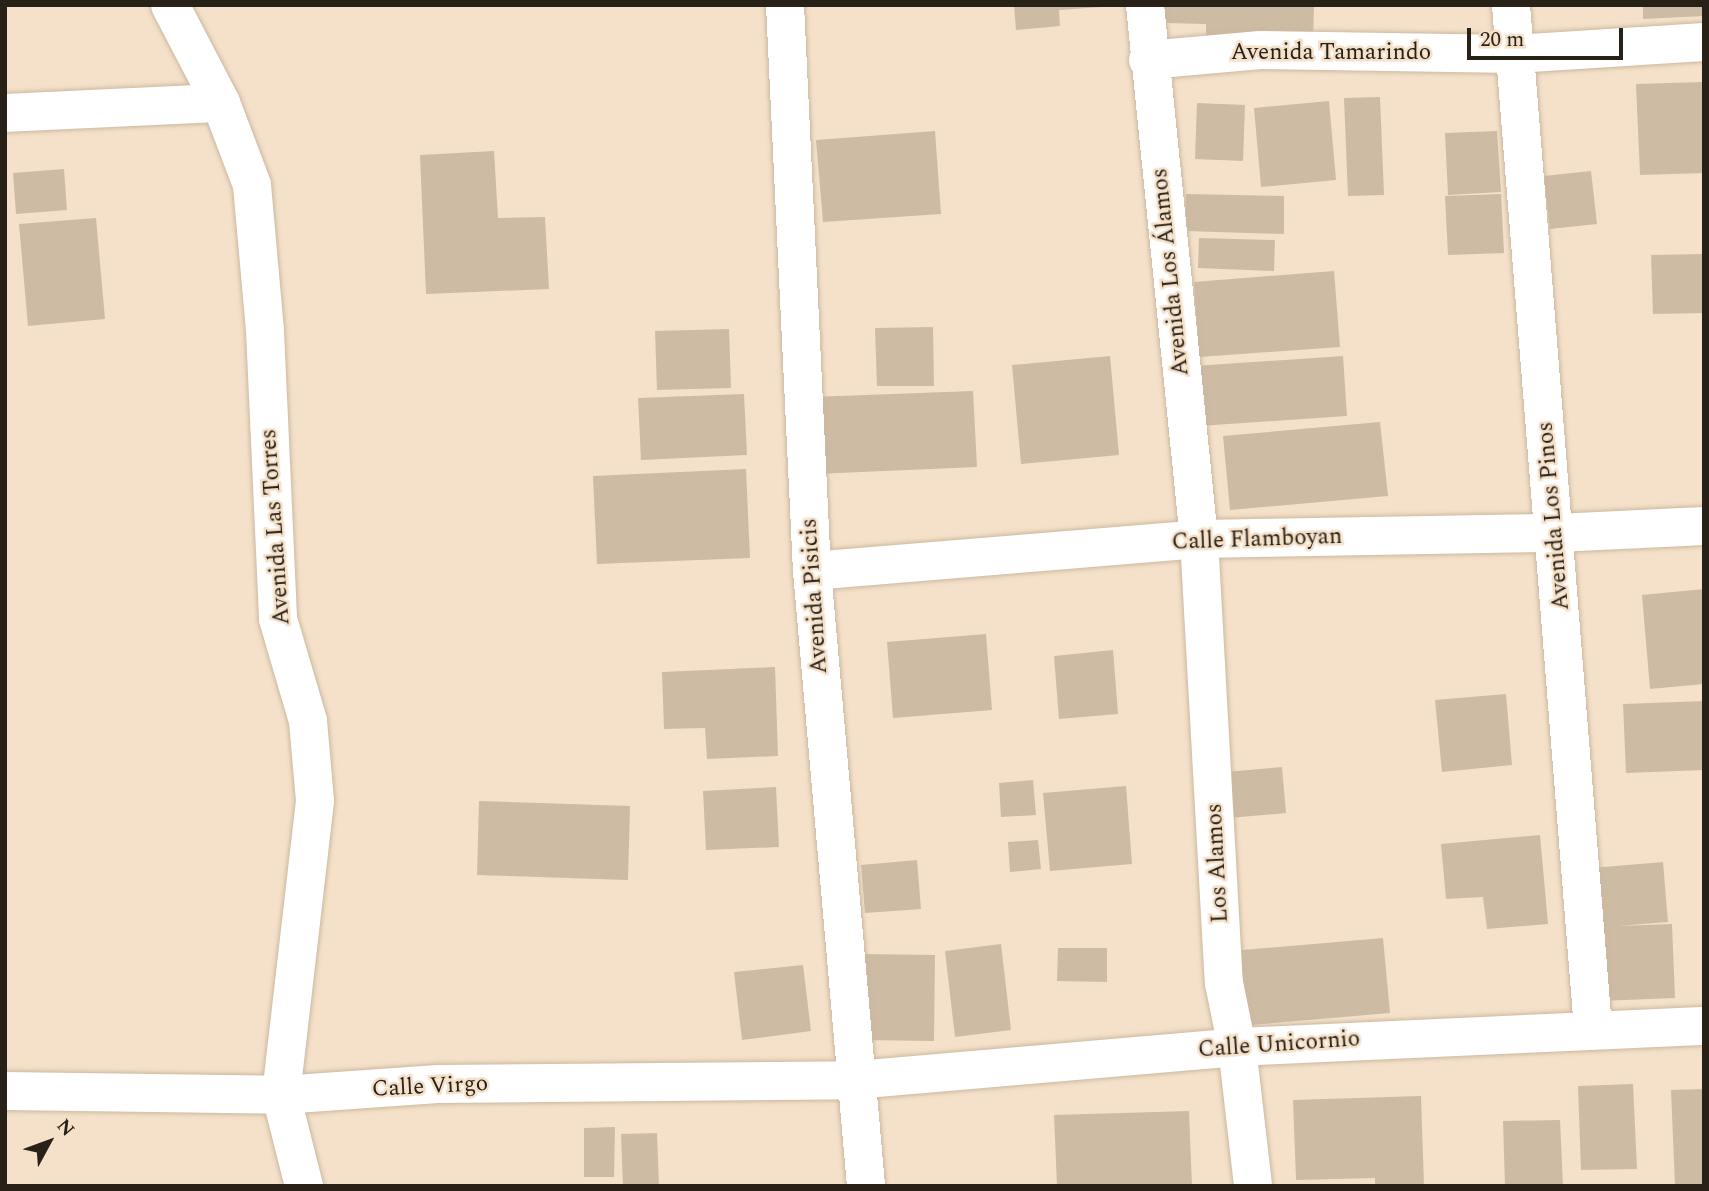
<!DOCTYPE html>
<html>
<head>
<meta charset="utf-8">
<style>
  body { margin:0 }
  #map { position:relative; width:1709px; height:1191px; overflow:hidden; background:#f5e1c9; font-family:Spectral,serif }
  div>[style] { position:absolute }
  .building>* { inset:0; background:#cebba3 }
  .roads { filter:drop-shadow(0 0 2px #cbb8a0) drop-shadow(0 0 2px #cbb8a0) }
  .street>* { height:38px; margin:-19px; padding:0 19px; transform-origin:19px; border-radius:19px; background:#fff }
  span { translate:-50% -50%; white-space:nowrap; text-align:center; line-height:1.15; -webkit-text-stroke:5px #f5e1c9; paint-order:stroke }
  .street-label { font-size:23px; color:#282118 }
  .frame { position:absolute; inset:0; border:7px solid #282118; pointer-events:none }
  .north { position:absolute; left:14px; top:1107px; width:70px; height:70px; -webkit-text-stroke:5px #f5e1c9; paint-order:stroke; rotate:49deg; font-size:19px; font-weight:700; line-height:28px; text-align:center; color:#282118 }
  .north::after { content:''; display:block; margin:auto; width:24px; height:32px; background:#282118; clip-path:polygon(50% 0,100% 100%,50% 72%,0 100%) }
  .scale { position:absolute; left:1467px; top:28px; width:156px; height:32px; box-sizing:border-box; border:4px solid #282118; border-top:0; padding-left:9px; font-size:21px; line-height:24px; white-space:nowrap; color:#282118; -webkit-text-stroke:5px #f5e1c9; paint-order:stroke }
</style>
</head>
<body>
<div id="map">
  <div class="building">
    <div style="clip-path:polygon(1014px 5px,1102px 5px,1102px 7px,1059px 10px,1060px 26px,1016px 30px)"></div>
    <div style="clip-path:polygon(1165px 5px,1314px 5px,1313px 39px,1206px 38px,1206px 24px,1165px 23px)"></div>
    <div style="clip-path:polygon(1643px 5px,1704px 5px,1704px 16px,1643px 19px)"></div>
    <div style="clip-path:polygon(1704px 82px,1704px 173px,1640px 175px,1636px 84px)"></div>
    <div style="clip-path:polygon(1380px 97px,1384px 195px,1348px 196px,1344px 98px)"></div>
    <div style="clip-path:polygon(1329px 101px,1336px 180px,1261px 187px,1254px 108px)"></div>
    <div style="clip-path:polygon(1197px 103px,1245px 105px,1243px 161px,1195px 159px)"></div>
    <div style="clip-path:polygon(935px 131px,941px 214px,823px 222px,816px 140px)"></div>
    <div style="clip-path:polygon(1497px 131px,1501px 192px,1448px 195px,1445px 133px)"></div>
    <div style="clip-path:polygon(494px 151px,498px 218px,545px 217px,549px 289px,426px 294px,420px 155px)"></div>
    <div style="clip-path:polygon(64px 169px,67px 210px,16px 214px,13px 173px)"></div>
    <div style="clip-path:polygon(1591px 171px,1597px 224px,1550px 229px,1544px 176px)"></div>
    <div style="clip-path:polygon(1186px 194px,1284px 196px,1284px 234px,1185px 231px)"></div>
    <div style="clip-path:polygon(1501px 194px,1504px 253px,1448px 255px,1445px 196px)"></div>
    <div style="clip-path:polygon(96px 218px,105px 319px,28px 326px,19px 224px)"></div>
    <div style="clip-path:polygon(1199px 238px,1275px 240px,1274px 271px,1198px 268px)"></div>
    <div style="clip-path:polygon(1704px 254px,1704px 313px,1653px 314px,1651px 255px)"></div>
    <div style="clip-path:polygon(1334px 271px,1340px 347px,1199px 357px,1194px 282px)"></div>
    <div style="clip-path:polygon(933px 327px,934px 386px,877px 386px,875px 328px)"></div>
    <div style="clip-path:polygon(729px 329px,731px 388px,657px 390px,655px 331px)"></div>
    <div style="clip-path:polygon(1110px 356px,1119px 455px,1021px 464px,1012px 365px)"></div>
    <div style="clip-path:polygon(1343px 356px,1347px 416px,1199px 426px,1194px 366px)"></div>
    <div style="clip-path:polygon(973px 391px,977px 467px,815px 474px,811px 397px)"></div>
    <div style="clip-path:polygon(744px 394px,747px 455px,641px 460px,638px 398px)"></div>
    <div style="clip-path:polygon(1380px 422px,1388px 496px,1230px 510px,1223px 436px)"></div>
    <div style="clip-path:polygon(746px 469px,750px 558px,597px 564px,593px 476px)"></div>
    <div style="clip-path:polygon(1704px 589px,1704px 684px,1650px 689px,1642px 595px)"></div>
    <div style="clip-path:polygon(986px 634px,992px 710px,893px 718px,887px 642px)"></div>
    <div style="clip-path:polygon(1113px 650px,1118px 714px,1059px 719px,1054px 656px)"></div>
    <div style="clip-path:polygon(775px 667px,778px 756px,707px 759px,705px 728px,664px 729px,662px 672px)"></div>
    <div style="clip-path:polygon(1506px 694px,1512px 765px,1442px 772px,1435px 700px)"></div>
    <div style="clip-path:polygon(1704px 701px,1704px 770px,1626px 773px,1623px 704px)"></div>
    <div style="clip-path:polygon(1282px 767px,1286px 813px,1229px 818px,1226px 772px)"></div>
    <div style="clip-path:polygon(1033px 780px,1036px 815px,1001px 817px,999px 783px)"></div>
    <div style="clip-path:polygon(1126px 786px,1132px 864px,1050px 871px,1043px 793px)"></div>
    <div style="clip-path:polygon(776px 787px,779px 847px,706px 850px,703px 791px)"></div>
    <div style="clip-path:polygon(479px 801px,630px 806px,628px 880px,477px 875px)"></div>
    <div style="clip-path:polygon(1540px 835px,1548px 924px,1487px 929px,1483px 897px,1446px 899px,1441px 844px)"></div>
    <div style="clip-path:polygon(1038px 840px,1041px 869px,1010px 872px,1008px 842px)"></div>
    <div style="clip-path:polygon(917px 860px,921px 909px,865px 913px,861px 865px)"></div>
    <div style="clip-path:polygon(1663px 862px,1668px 922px,1618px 926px,1672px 924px,1675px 998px,1600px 1001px,1592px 868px)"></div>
    <div style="clip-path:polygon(1383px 938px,1390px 1013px,1239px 1026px,1231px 951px)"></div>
    <div style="clip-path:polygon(1001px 944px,1011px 1030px,955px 1037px,945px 951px)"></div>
    <div style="clip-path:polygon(1058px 948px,1107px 948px,1107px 982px,1057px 981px)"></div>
    <div style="clip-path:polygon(860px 954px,935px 955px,934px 1041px,859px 1040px)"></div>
    <div style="clip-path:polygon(803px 965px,811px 1031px,742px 1040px,734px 972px)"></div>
    <div style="clip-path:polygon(1633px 1084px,1637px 1169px,1581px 1170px,1578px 1086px)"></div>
    <div style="clip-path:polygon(1704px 1089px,1704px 1186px,1675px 1186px,1671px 1090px)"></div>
    <div style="clip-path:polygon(1421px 1096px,1424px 1186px,1375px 1186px,1375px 1178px,1296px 1180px,1293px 1100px)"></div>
    <div style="clip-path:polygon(1189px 1111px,1192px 1186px,1057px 1186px,1054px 1115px)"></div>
    <div style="clip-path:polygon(1560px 1120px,1563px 1186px,1505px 1186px,1503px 1121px)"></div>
    <div style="clip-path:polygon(615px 1127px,614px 1177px,584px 1177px,584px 1128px)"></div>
    <div style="clip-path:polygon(657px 1133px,659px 1186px,623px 1186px,621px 1134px)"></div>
  </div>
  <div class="roads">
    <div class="street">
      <div style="left:170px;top:5px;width:110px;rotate:62.5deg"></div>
      <div style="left:221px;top:103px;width:88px;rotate:69.3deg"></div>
      <div style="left:252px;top:185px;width:147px;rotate:84.9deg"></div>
      <div style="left:265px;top:331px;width:288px;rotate:87.4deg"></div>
      <div style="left:278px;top:619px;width:106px;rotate:73.6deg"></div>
      <div style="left:308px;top:721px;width:80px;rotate:85deg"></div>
      <div style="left:315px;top:801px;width:296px;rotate:96.6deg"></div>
      <div style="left:281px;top:1095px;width:94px;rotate:75.8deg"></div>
      <div style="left:785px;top:5px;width:567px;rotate:87.27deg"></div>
      <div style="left:812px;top:571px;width:617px;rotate:84.98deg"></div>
      <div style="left:1145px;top:5px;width:537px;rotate:84.23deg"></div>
      <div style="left:1199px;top:539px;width:445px;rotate:86.8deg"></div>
      <div style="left:1224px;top:983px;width:65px;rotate:78.5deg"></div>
      <div style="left:1237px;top:1047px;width:140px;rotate:83.4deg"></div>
      <div style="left:1511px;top:5px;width:1026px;rotate:85.42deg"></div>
      <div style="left:1148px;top:60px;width:113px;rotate:-5.1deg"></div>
      <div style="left:1261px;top:50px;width:253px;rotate:0.9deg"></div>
      <div style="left:1514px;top:54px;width:190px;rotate:-3.6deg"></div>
      <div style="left:5px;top:113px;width:216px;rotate:-2.7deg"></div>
      <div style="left:812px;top:571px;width:388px;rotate:-4.7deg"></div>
      <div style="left:1199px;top:539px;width:357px;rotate:-1deg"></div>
      <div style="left:1556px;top:533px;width:148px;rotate:-2.7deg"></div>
      <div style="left:5px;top:1091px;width:276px;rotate:0.8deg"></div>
      <div style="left:281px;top:1095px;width:157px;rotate:-4deg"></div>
      <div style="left:438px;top:1084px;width:417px;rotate:-0.5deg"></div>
      <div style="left:855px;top:1080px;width:383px;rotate:-4.9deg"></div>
      <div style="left:1237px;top:1047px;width:467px;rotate:-2.6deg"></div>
    </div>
  </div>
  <div class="street-label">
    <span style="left:1331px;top:53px">Avenida Tamarindo</span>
    <span style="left:1171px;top:272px;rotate:-96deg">Avenida Los Álamos</span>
    <span style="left:1554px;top:516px;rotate:-95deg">Avenida Los Pinos</span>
    <span style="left:276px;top:527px;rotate:-94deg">Avenida Las Torres</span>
    <span style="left:1257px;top:540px;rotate:-2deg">Calle Flamboyan</span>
    <span style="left:815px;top:596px;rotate:-94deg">Avenida Pisicis</span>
    <span style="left:1218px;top:863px;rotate:-93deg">Los Alamos</span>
    <span style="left:1279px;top:1045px;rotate:-4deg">Calle Unicornio</span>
    <span style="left:430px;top:1087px;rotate:-3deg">Calle Virgo</span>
  </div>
  <div class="frame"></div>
  <div class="north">N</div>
  <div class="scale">20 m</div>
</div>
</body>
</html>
